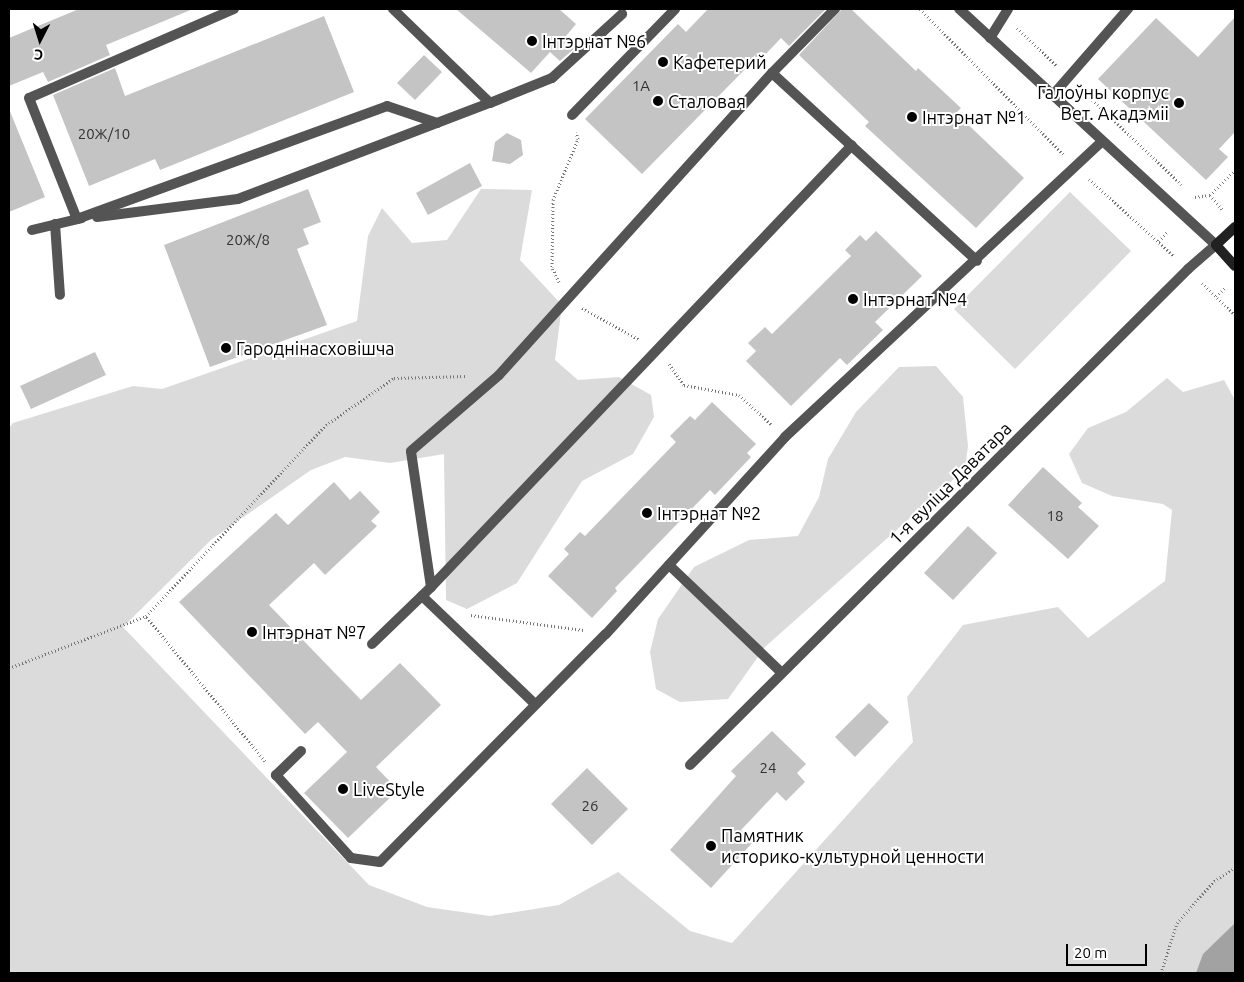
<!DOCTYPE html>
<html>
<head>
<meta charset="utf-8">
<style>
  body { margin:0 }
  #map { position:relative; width:1244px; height:982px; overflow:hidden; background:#fff; font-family:Ubuntu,sans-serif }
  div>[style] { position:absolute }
  .green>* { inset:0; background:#dbdbdb }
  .water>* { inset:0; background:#a2a2a2 }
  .building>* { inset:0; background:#c4c4c4 }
  .path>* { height:3px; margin-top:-1.5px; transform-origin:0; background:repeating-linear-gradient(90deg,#767676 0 1px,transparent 0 3.5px) }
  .lane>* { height:10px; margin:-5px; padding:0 5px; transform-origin:5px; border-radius:5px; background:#545454 }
  .street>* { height:10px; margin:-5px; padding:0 5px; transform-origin:5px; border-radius:5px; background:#545454 }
  .secondary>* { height:10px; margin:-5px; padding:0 5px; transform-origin:5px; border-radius:5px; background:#212121 }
  .dots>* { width:14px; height:14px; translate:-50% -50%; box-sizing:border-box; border:2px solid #fff; border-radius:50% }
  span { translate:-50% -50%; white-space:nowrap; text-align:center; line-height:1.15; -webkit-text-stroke:4px #fff; paint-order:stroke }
  .number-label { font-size:15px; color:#313131 }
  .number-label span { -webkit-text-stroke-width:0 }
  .poi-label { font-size:18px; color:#000 }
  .left { translate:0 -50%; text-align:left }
  .right { translate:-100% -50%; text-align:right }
  .street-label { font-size:18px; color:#000 }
  .frame { position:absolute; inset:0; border:10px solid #000; pointer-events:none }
  .north { position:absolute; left:15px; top:15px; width:50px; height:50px; -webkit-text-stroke:4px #fff; paint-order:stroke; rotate:185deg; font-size:14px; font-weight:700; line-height:20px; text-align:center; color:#000 }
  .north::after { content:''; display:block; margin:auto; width:18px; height:22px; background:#000; clip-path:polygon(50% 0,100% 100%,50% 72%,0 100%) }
  .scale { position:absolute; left:1066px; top:944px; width:81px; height:22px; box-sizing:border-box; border:2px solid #000; border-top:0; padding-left:6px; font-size:15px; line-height:18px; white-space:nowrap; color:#000; -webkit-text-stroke:4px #fff; paint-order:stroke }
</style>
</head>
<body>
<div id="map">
  <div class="green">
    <div style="clip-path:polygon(481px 189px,532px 190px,520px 260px,562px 305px,555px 360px,578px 380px,619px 377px,651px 395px,654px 417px,633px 454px,582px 481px,517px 583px,467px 609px,446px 600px,444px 454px,390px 463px,345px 457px,311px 470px,212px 539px,123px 627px,369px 885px,427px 907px,490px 916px,559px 905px,618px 872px,690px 931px,732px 943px,913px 742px,907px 697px,963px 625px,1058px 607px,1088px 638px,1165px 581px,1172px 510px,1163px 504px,1112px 496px,1082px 483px,1069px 454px,1088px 428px,1126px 412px,1167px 378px,1183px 392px,1224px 380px,1235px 400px,1235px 973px,9px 973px,9px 428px,13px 423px,133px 386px,162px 389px,357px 321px,368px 236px,382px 208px,412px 243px,447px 240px)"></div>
    <div style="clip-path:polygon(1070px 192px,1131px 251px,1015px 369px,954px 309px)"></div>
    <div style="clip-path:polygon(936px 366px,963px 397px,968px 446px,965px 469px,765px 647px,728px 699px,680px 702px,656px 689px,650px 652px,658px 619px,694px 567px,749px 540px,798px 536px,819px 497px,828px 459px,856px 412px,899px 367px)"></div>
  </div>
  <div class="water">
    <div style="clip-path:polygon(1235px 923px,1235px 973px,1196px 973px,1203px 954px)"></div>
  </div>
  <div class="building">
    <div style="clip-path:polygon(79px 9px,193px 9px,106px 45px,110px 55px,48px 82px,43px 72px,9px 86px,9px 38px)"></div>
    <div style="clip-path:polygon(456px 9px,559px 9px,576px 24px,566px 36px,577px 46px,560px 61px,550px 52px,531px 73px)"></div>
    <div style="clip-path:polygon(708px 9px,826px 9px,789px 46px,781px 38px,761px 59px,758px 56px,642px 174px,585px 119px,678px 24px,686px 32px)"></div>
    <div style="clip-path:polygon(842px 9px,851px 9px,916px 71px,918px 68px,961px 108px,956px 113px,1024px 178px,976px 228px,865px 126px,869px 122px,799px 55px)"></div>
    <div style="clip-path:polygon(324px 16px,354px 92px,160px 170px,155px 159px,89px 186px,53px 95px,115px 68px,125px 96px)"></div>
    <div style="clip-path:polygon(1235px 17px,1235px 132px,1219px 149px,1228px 157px,1206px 180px,1098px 79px,1156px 18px,1198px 57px)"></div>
    <div style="clip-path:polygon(424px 55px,442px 72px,415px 100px,397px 83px)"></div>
    <div style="clip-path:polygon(9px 109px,45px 197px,9px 212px)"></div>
    <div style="clip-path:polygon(507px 133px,521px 140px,523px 155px,510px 164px,492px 161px,495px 142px)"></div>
    <div style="clip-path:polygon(470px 163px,482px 186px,428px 215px,416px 193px)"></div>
    <div style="clip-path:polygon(308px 189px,321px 222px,303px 229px,309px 244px,297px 249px,327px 325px,210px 367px,164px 245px)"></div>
    <div style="clip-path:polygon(876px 231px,922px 276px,875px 322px,883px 330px,847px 365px,840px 358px,791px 406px,746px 361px,756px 351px,748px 343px,765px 327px,772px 334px,851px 256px,845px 250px,860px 235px,866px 241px)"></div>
    <div style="clip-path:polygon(95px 352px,106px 375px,31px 409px,20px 386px)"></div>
    <div style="clip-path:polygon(712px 402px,756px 444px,747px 453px,751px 457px,715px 495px,710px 490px,615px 588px,617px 591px,592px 618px,548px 576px,569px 554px,564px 549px,580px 532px,585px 536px,676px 442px,670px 436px,690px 416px,695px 420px)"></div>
    <div style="clip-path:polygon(1043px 467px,1082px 503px,1078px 507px,1099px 526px,1068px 559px,1008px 505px)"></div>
    <div style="clip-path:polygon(334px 482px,350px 500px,360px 491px,380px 512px,371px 521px,377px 526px,325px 575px,314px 563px,269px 605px,361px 700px,400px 663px,441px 705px,376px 767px,398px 790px,348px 838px,304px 793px,347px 752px,318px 722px,305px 734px,179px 602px,276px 513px,288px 525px)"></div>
    <div style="clip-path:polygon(968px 526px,997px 553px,953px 600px,924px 573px)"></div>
    <div style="clip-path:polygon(869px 703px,889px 722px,855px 757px,835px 737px)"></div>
    <div style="clip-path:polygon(772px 731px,806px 764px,797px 773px,805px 782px,786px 801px,777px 792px,741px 830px,753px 842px,711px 888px,670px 850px,736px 776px,731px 771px)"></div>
    <div style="clip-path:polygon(587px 768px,628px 809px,592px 845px,551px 804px)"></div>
  </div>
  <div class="path">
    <div style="left:920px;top:9px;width:204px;rotate:45.4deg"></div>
    <div style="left:1017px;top:28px;width:54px;rotate:43.5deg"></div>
    <div style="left:1082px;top:90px;width:137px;rotate:43.5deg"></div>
    <div style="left:1089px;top:179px;width:115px;rotate:42.2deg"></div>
    <div style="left:1195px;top:197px;width:15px;rotate:-8deg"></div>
    <div style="left:1222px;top:209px;width:18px;rotate:-131deg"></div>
    <div style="left:1210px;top:195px;width:35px;rotate:-45deg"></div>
    <div style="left:1159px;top:241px;width:13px;rotate:-48deg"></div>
    <div style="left:559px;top:282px;width:17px;rotate:-115deg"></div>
    <div style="left:552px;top:267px;width:67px;rotate:-89.1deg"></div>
    <div style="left:553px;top:200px;width:66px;rotate:-67.7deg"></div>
    <div style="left:578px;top:139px;width:7px;rotate:-106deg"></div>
    <div style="left:1202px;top:283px;width:46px;rotate:44.1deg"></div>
    <div style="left:1216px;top:296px;width:13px;rotate:-42deg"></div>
    <div style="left:582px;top:308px;width:66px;rotate:28.9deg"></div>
    <div style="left:669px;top:364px;width:26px;rotate:54deg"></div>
    <div style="left:684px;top:385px;width:56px;rotate:10.3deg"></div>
    <div style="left:739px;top:395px;width:45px;rotate:42.3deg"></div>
    <div style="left:471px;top:615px;width:113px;rotate:7.6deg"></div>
    <div style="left:9px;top:668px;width:147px;rotate:-20.8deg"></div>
    <div style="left:265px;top:761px;width:188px;rotate:-129.4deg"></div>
    <div style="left:146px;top:616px;width:262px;rotate:-46.7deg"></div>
    <div style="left:326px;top:425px;width:83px;rotate:-34.7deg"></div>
    <div style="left:394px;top:378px;width:73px;rotate:-1.6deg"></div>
    <div style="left:1161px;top:973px;width:52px;rotate:-72.3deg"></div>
    <div style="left:1177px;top:923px;width:56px;rotate:-48.6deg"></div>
    <div style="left:1214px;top:881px;width:25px;rotate:-32deg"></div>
  </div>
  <div class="lane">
    <div style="left:234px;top:9px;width:223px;rotate:156.5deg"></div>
    <div style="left:29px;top:98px;width:130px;rotate:68.4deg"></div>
    <div style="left:77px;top:219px;width:330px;rotate:-20deg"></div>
    <div style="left:387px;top:106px;width:53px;rotate:18.8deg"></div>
    <div style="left:393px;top:9px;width:135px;rotate:44.1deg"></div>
    <div style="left:990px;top:38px;width:34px;rotate:-58deg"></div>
    <div style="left:772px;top:73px;width:278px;rotate:42.5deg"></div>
    <div style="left:1052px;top:96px;width:116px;rotate:-48.9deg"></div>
    <div style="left:572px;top:115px;width:148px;rotate:-45.8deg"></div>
    <div style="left:97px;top:217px;width:142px;rotate:-7.3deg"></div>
    <div style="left:238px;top:199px;width:270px;rotate:-20.9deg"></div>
    <div style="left:490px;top:103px;width:67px;rotate:-22deg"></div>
    <div style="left:552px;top:78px;width:95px;rotate:-42.4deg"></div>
    <div style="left:55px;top:224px;width:71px;rotate:86deg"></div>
    <div style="left:32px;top:230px;width:51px;rotate:-13.5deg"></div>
    <div style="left:669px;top:565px;width:156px;rotate:43.7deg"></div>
    <div style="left:431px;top:587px;width:610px;rotate:-46.39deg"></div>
    <div style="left:422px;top:596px;width:155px;rotate:43.7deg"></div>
    <div style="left:372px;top:644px;width:82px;rotate:-44deg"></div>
    <div style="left:431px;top:587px;width:137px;rotate:-98.4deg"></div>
    <div style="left:411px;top:451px;width:116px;rotate:-40.8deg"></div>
    <div style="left:499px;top:375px;width:407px;rotate:-47.9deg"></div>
    <div style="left:772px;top:73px;width:90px;rotate:-45.5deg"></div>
    <div style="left:301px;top:751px;width:35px;rotate:136deg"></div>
    <div style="left:276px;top:775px;width:112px;rotate:47.9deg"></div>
    <div style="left:351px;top:858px;width:29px;rotate:8deg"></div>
    <div style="left:380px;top:862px;width:321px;rotate:-45.3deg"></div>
    <div style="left:606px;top:634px;width:266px;rotate:-47.7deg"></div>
    <div style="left:785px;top:437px;width:432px;rotate:-43deg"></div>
  </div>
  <div class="street">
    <div style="left:690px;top:765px;width:703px;rotate:-44.88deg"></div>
    <div style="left:1188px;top:269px;width:37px;rotate:-41deg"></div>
    <div style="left:1216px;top:245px;width:349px;rotate:-137.4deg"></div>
  </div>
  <div class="secondary">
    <div style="left:1235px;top:227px;width:26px;rotate:137deg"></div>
    <div style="left:1216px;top:245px;width:28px;rotate:48deg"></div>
  </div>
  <div class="dots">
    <div style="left:532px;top:41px;background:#000"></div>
    <div style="left:663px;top:62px;background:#000"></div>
    <div style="left:658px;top:101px;background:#000"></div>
    <div style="left:1179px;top:103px;background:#000"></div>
    <div style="left:912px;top:117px;background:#000"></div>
    <div style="left:853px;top:299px;background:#000"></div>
    <div style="left:226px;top:348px;background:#000"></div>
    <div style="left:647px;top:513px;background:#000"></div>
    <div style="left:252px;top:632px;background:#000"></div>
    <div style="left:343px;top:789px;background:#000"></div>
    <div style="left:711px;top:846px;background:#000"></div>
  </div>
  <div class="number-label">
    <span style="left:641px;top:86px">1А</span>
    <span style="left:104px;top:134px">20Ж/10</span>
    <span style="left:248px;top:240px">20Ж/8</span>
    <span style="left:1055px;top:516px">18</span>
    <span style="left:768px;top:768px">24</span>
    <span style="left:590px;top:806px">26</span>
  </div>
  <div class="poi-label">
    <span class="left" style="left:542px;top:41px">Інтэрнат №6</span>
    <span class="left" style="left:673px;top:62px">Кафетерий</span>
    <span class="right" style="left:1169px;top:103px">Галоўны корпус<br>Вет. Акадэміі</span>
    <span class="left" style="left:668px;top:101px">Сталовая</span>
    <span class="left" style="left:922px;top:117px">Інтэрнат №1</span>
    <span class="left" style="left:863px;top:299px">Інтэрнат №4</span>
    <span class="left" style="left:236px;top:348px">Гароднінасховішча</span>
    <span class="left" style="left:657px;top:513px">Інтэрнат №2</span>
    <span class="left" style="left:262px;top:632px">Інтэрнат №7</span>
    <span class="left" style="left:353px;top:789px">LiveStyle</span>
    <span class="left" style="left:721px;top:846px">Памятник<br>историко-культурной ценности</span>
  </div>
  <div class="street-label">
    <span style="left:950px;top:483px;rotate:-45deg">1-я вуліца Даватара</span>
  </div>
  <div class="frame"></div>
  <div class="north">С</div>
  <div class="scale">20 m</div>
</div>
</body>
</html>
